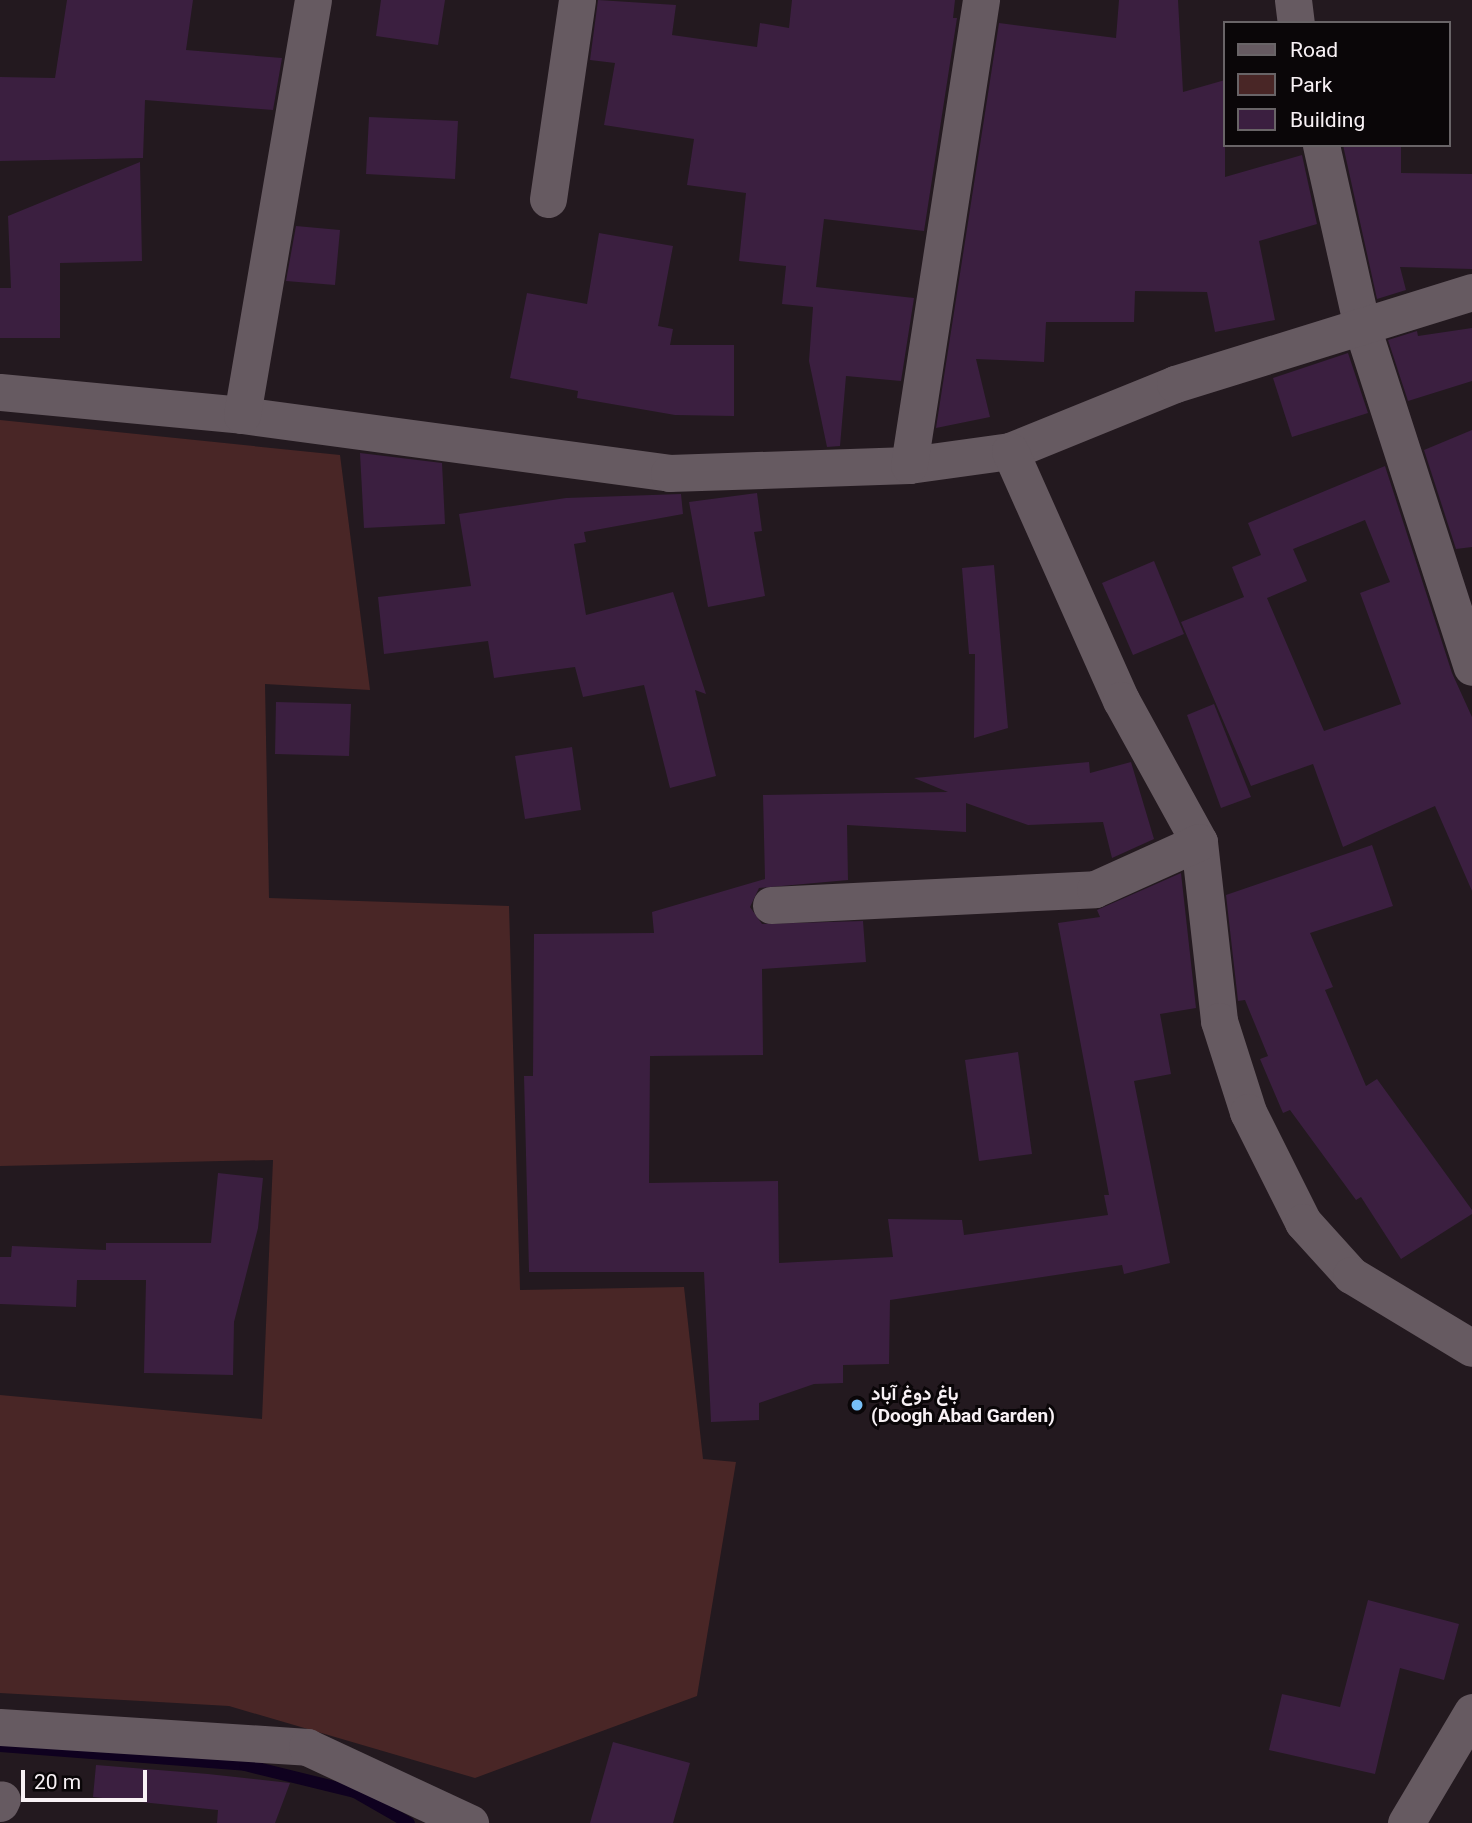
<!DOCTYPE html>
<html>
<head>
<meta charset="utf-8">
<style>
  body { margin:0 }
  #map { position:relative; width:1472px; height:1823px; overflow:hidden; background:#23191f; font-family:Roboto,Vazirmatn,sans-serif }
  div>[style] { position:absolute }
  .green>* { inset:0; background:#492626 }
  .stream>* { height:12px; margin:-6px; padding:0 6px; transform-origin:6px; border-radius:6px; background:#0f011f }
  .building>* { inset:0; background:#3b1f40 }
  .street>* { height:37px; margin:-18.5px; padding:0 18.5px; transform-origin:18.5px; border-radius:18.5px; background:#665a61 }
  .dots>* { width:19px; height:19px; translate:-50% -50%; box-sizing:border-box; border:4px solid #0a0608; border-radius:50% }
  span { translate:-50% -50%; white-space:nowrap; text-align:center; line-height:1.15; -webkit-text-stroke:6px #0a0608; paint-order:stroke }
  .poi-label { font-size:19px; color:#f8f1f5; font-weight:700 }
  .left { translate:0 -50%; text-align:left }
  .legend { position:absolute; left:1223px; top:21px; width:228px; height:126px; box-sizing:border-box; background:#0a0608; border:2px solid #696467; margin:0; padding:9px 12px; list-style:none; font-size:21px; color:#f8f1f5 }
  .legend li { display:flex; align-items:center; gap:14px; height:35px }
  .legend b { width:35px; border:2px solid #696467 }
  .scale { position:absolute; left:21px; top:1770px; width:126px; height:32px; box-sizing:border-box; border:4px solid #f8f1f5; border-top:0; padding-left:9px; font-size:21px; line-height:24px; white-space:nowrap; color:#f8f1f5; -webkit-text-stroke:5px #0a0608; paint-order:stroke }
</style>
</head>
<body>
<div id="map">
  <div class="green">
    <div style="clip-path:polygon(0 420px,340px 455px,370px 690px,265px 684px,269px 898px,509px 906px,520px 1290px,684px 1287px,703px 1459px,736px 1462px,697px 1696px,475px 1778px,229px 1706px,0 1693px,0 1395px,262px 1419px,273px 1160px,0 1166px)"></div>
  </div>
  <div class="stream">
    <div style="left:0;top:1746px;width:246px;rotate:4.4deg"></div>
    <div style="left:245px;top:1765px;width:113px;rotate:13.8deg"></div>
    <div style="left:355px;top:1792px;width:62px;rotate:29.9deg"></div>
  </div>
  <div class="building">
    <div style="clip-path:polygon(67px 0,193px 0,186px 50px,282px 58px,273px 110px,145px 100px,143px 158px,0 161px,0 77px,55px 78px)"></div>
    <div style="clip-path:polygon(381px 0,445px 0,438px 45px,376px 36px)"></div>
    <div style="clip-path:polygon(598px 0,676px 5px,672px 35px,757px 47px,760px 23px,789px 28px,792px 0,955px 0,953px 18px,957px 18px,924px 231px,824px 219px,816px 287px,914px 298px,901px 381px,846px 376px,840px 446px,827px 447px,809px 361px,813px 307px,782px 304px,786px 266px,739px 261px,746px 193px,687px 185px,694px 139px,604px 125px,615px 63px,590px 60px)"></div>
    <div style="clip-path:polygon(1119px 0,1178px 0,1183px 92px,1225px 80px,1225px 177px,1302px 155px,1317px 224px,1259px 241px,1275px 320px,1215px 332px,1207px 292px,1135px 291px,1134px 322px,1046px 322px,1044px 362px,976px 359px,990px 417px,936px 428px,999px 23px,1116px 38px)"></div>
    <div style="clip-path:polygon(369px 117px,458px 121px,455px 179px,366px 174px)"></div>
    <div style="clip-path:polygon(1343px 145px,1401px 145px,1401px 173px,1472px 174px,1472px 269px,1400px 267px,1406px 290px,1377px 299px)"></div>
    <div style="clip-path:polygon(140px 162px,142px 261px,60px 263px,60px 338px,0 338px,0 288px,11px 288px,8px 216px)"></div>
    <div style="clip-path:polygon(296px 226px,340px 230px,335px 285px,286px 281px)"></div>
    <div style="clip-path:polygon(599px 233px,673px 246px,658px 326px,673px 329px,670px 345px,734px 345px,734px 416px,675px 415px,577px 398px,578px 391px,510px 378px,527px 293px,587px 304px)"></div>
    <div style="clip-path:polygon(1472px 328px,1472px 381px,1408px 401px,1388px 340px,1417px 331px,1418px 336px)"></div>
    <div style="clip-path:polygon(1348px 353px,1368px 413px,1292px 437px,1273px 378px)"></div>
    <div style="clip-path:polygon(1472px 430px,1472px 547px,1456px 549px,1424px 450px)"></div>
    <div style="clip-path:polygon(360px 453px,442px 463px,445px 524px,364px 528px)"></div>
    <div style="clip-path:polygon(evenodd,1385px 466px,1452px 673px,1472px 717px,1472px 891px,1435px 806px,1343px 847px,1313px 764px,1251px 786px,1181px 622px,1244px 597px,1232px 567px,1261px 555px,1248px 523px,1385px 466px,1365px 520px,1390px 582px,1360px 593px,1401px 704px,1324px 731px,1267px 598px,1307px 581px,1293px 549px,1365px 520px)"></div>
    <div style="clip-path:polygon(757px 493px,762px 531px,754px 532px,765px 596px,708px 607px,689px 502px)"></div>
    <div style="clip-path:polygon(681px 494px,683px 514px,584px 532px,586px 542px,574px 544px,586px 615px,673px 592px,706px 694px,695px 690px,716px 776px,670px 788px,644px 685px,583px 697px,575px 667px,494px 678px,488px 641px,384px 654px,378px 597px,471px 586px,459px 514px,566px 498px)"></div>
    <div style="clip-path:polygon(1154px 561px,1184px 634px,1133px 655px,1102px 583px)"></div>
    <div style="clip-path:polygon(994px 565px,1008px 728px,974px 738px,975px 654px,969px 654px,962px 568px)"></div>
    <div style="clip-path:polygon(276px 702px,351px 704px,349px 756px,275px 754px)"></div>
    <div style="clip-path:polygon(1214px 704px,1251px 797px,1221px 808px,1187px 715px)"></div>
    <div style="clip-path:polygon(572px 747px,581px 810px,525px 819px,515px 756px)"></div>
    <div style="clip-path:polygon(1089px 762px,1090px 773px,1131px 762px,1154px 839px,1112px 858px,1103px 822px,1028px 825px,966px 803px,966px 832px,847px 825px,848px 880px,759px 888px,750px 907px,762px 924px,863px 921px,866px 962px,762px 969px,763px 1055px,650px 1056px,649px 1183px,778px 1181px,779px 1263px,893px 1257px,888px 1219px,962px 1220px,964px 1235px,1108px 1215px,1104px 1195px,1109px 1195px,1058px 923px,1100px 917px,1097px 910px,1181px 873px,1196px 1008px,1160px 1014px,1171px 1074px,1134px 1081px,1170px 1263px,1124px 1274px,1122px 1265px,890px 1300px,889px 1364px,843px 1365px,843px 1383px,814px 1384px,759px 1403px,759px 1420px,711px 1422px,704px 1272px,529px 1272px,524px 1076px,533px 1076px,534px 934px,654px 933px,652px 912px,765px 879px,763px 795px,948px 792px,914px 778px)"></div>
    <div style="clip-path:polygon(1372px 845px,1393px 906px,1310px 933px,1333px 987px,1325px 990px,1366px 1086px,1377px 1079px,1472px 1210px,1472px 1214px,1401px 1259px,1361px 1197px,1356px 1200px,1290px 1110px,1283px 1113px,1260px 1059px,1268px 1056px,1245px 1000px,1238px 1001px,1226px 895px)"></div>
    <div style="clip-path:polygon(1018px 1052px,1032px 1154px,979px 1161px,965px 1060px)"></div>
    <div style="clip-path:polygon(218px 1173px,263px 1178px,258px 1228px,234px 1322px,233px 1375px,144px 1373px,146px 1280px,77px 1280px,76px 1307px,0 1304px,0 1257px,11px 1257px,12px 1246px,106px 1250px,106px 1243px,211px 1243px)"></div>
    <div style="clip-path:polygon(1368px 1600px,1459px 1624px,1444px 1680px,1400px 1668px,1375px 1774px,1269px 1750px,1282px 1694px,1340px 1707px)"></div>
    <div style="clip-path:polygon(613px 1742px,690px 1763px,673px 1823px,590px 1823px)"></div>
    <div style="clip-path:polygon(96px 1765px,208px 1774px,290px 1783px,275px 1823px,217px 1823px,218px 1810px,93px 1797px)"></div>
  </div>
  <div class="street">
    <div style="left:1293px;top:0;width:23px;rotate:83deg"></div>
    <div style="left:1321px;top:145px;width:187px;rotate:77.3deg"></div>
    <div style="left:1362px;top:327px;width:357px;rotate:72.1deg"></div>
    <div style="left:548px;top:199px;width:201px;rotate:-81.7deg"></div>
    <div style="left:0;top:392px;width:243px;rotate:5.4deg"></div>
    <div style="left:242px;top:415px;width:431px;rotate:7.7deg"></div>
    <div style="left:669px;top:473px;width:240px;rotate:-1.9deg"></div>
    <div style="left:909px;top:465px;width:102px;rotate:-7.9deg"></div>
    <div style="left:1010px;top:451px;width:178px;rotate:-22.1deg"></div>
    <div style="left:1175px;top:384px;width:311px;rotate:-17.2deg"></div>
    <div style="left:242px;top:415px;width:421px;rotate:-80.3deg"></div>
    <div style="left:1010px;top:451px;width:273px;rotate:66deg"></div>
    <div style="left:1121px;top:700px;width:162px;rotate:61.2deg"></div>
    <div style="left:1199px;top:842px;width:180px;rotate:83.6deg"></div>
    <div style="left:1219px;top:1021px;width:96px;rotate:72.3deg"></div>
    <div style="left:1248px;top:1112px;width:123px;rotate:63.4deg"></div>
    <div style="left:1303px;top:1222px;width:72px;rotate:47.8deg"></div>
    <div style="left:1351px;top:1275px;width:141px;rotate:31.1deg"></div>
    <div style="left:909px;top:465px;width:471px;rotate:-81.2deg"></div>
    <div style="left:771px;top:905px;width:324px;rotate:-2.8deg"></div>
    <div style="left:1095px;top:889px;width:114px;rotate:-24.3deg"></div>
    <div style="left:0;top:1727px;width:308px;rotate:3.7deg"></div>
    <div style="left:307px;top:1747px;width:180px;rotate:25deg"></div>
    <div style="left:0;top:1803px;width:4px;rotate:-63deg"></div>
    <div style="left:1406px;top:1823px;width:129px;rotate:-59.3deg"></div>
  </div>
  <div class="dots">
    <div style="left:857px;top:1405px;background:#77bff7"></div>
  </div>
  <div class="poi-label">
    <span class="left" style="left:871px;top:1405px">باغ دوغ آباد<br>(Doogh Abad Garden)</span>
  </div>
  <ul class="legend">
  <li><b style="height:9px;background:#665a61"></b>Road</li>
  <li><b style="height:19px;background:#492626"></b>Park</li>
  <li><b style="height:19px;background:#3b1f40"></b>Building</li>
  </ul>
  <div class="scale">20 m</div>
</div>
</body>
</html>
